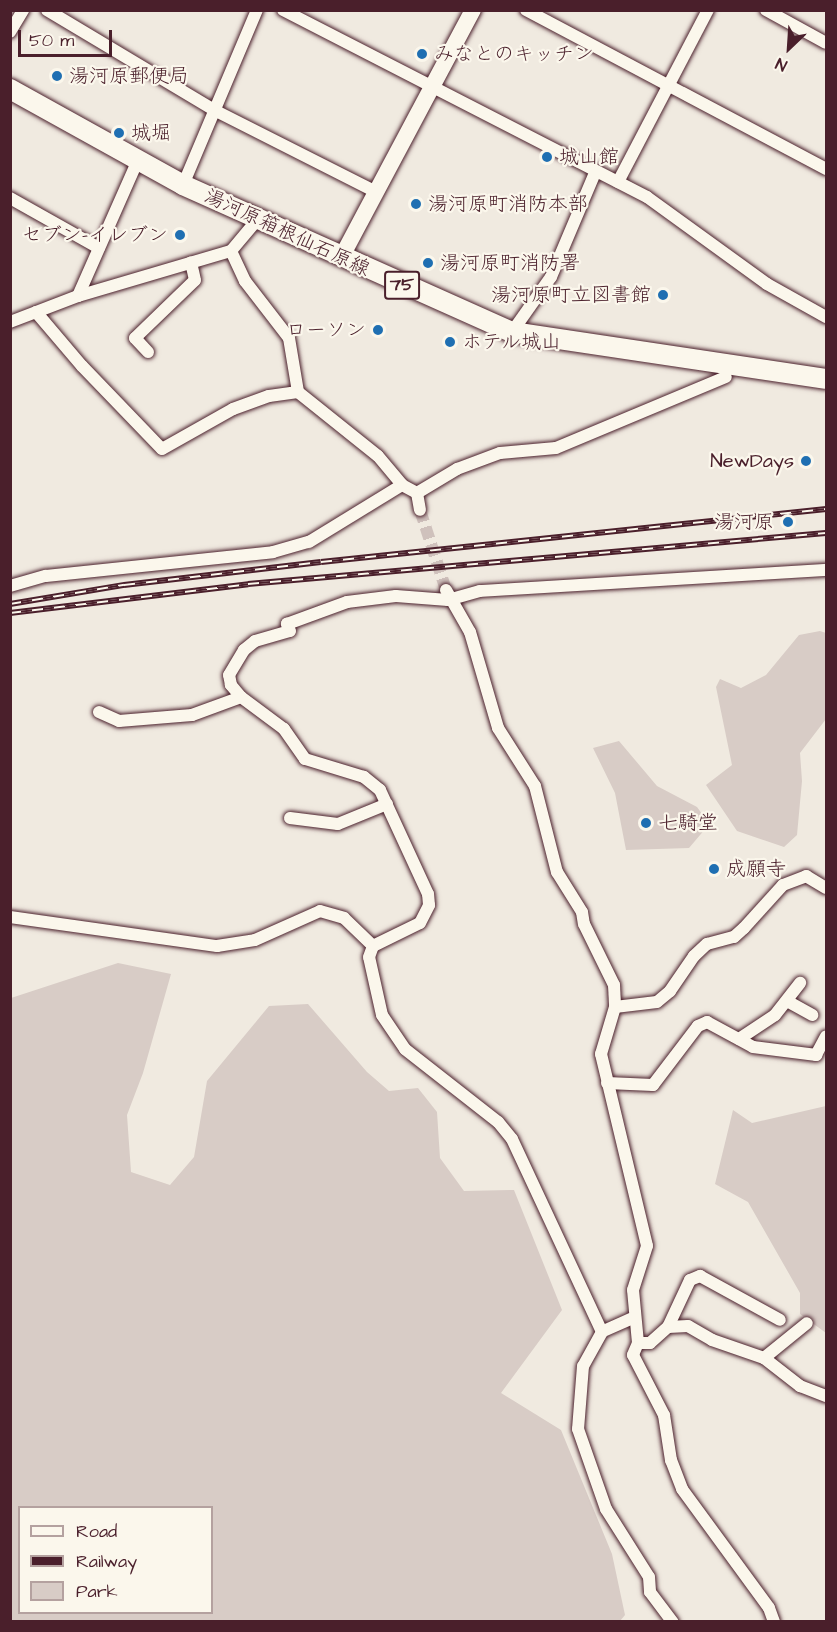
<!DOCTYPE html>
<html>
<head>
<meta charset="utf-8">
<style>
  body { margin:0 }
  #map { position:relative; width:837px; height:1632px; overflow:hidden; background:#f0eae0; font-family:"Architects Daughter","Klee One",sans-serif }
  div>[style] { position:absolute }
  .green>* { inset:0; background:#d8ccc6 }
  .minor-tunnel>* { height:12px; margin-top:-6px; transform-origin:0; background:repeating-linear-gradient(90deg,#cfc1bc 0 12px,transparent 0 18px) }
  .roads { filter:drop-shadow(0 0 2px #4a1f2b) drop-shadow(0 0 2px #4a1f2b) }
  .minor>* { height:12px; margin:-6px; padding:0 6px; transform-origin:6px; border-radius:6px; background:#fbf7ec }
  .tertiary>* { height:16px; margin:-8px; padding:0 8px; transform-origin:8px; border-radius:8px; background:#fbf7ec }
  .primary>* { height:20px; margin:-10px; padding:0 10px; transform-origin:10px; border-radius:10px; background:#fbf7ec }
  .rail>* { height:6px; margin-top:-3px; transform-origin:0; background:repeating-linear-gradient(90deg,#fbf7ec 0 11px,#4a1f2b 0 22px); box-sizing:border-box; border-block:2px solid #4a1f2b }
  .dots>* { width:16px; height:16px; translate:-50% -50%; box-sizing:border-box; border:3px solid #fbf7ec; border-radius:50% }
  span { translate:-50% -50%; white-space:nowrap; text-align:center; line-height:1.15; -webkit-text-stroke:4.5px #fbf7ec; paint-order:stroke }
  .shield-label span { padding:2px 4px; background:#fbf7ec; border:2px solid; border-radius:4px; -webkit-text-stroke-width:0 }
  .shield-label { font-size:18px; color:#4a1f2b; font-weight:700 }
  .poi-label { font-size:20px; color:#4a1f2b }
  .left { translate:0 -50%; text-align:left }
  .right { translate:-100% -50%; text-align:right }
  .street-label { font-size:20px; color:#4a1f2b }
  .frame { position:absolute; inset:0; border:12px solid #4a1f2b; pointer-events:none }
  .legend { position:absolute; left:18px; top:1506px; width:195px; height:108px; box-sizing:border-box; background:#fbf7ec; border:2px solid #b4a19f; margin:0; padding:8px 10px; list-style:none; font-size:18px; color:#4a1f2b }
  .legend li { display:flex; align-items:center; gap:12px; height:30px }
  .legend b { width:30px; border:2px solid #b4a19f }
  .north { position:absolute; left:759px; top:18px; width:60px; height:60px; -webkit-text-stroke:4px #fbf7ec; paint-order:stroke; rotate:205deg; font-size:16px; font-weight:700; line-height:24px; text-align:center; color:#4a1f2b }
  .north::after { content:''; display:block; margin:auto; width:21px; height:27px; background:#4a1f2b; clip-path:polygon(50% 0,100% 100%,50% 72%,0 100%) }
  .scale { position:absolute; left:18px; top:30px; width:94px; height:27px; box-sizing:border-box; border:3px solid #4a1f2b; border-top:0; padding-left:8px; font-size:18px; line-height:21px; white-space:nowrap; color:#4a1f2b; -webkit-text-stroke:4px #fbf7ec; paint-order:stroke }
</style>
</head>
<body>
<div id="map">
  <div class="green">
    <div style="clip-path:polygon(820px 631px,826px 633px,826px 719px,800px 753px,802px 781px,797px 835px,784px 847px,737px 831px,706px 785px,732px 765px,716px 687px,720px 679px,741px 688px,766px 675px,799px 635px)"></div>
    <div style="clip-path:polygon(619px 741px,657px 786px,697px 807px,705px 818px,706px 828px,689px 848px,626px 850px,615px 793px,593px 748px)"></div>
    <div style="clip-path:polygon(evenodd,118px 963px,171px 974px,143px 1073px,127px 1115px,131px 1172px,170px 1185px,194px 1157px,207px 1081px,269px 1006px,308px 1004px,367px 1072px,389px 1091px,418px 1088px,437px 1112px,440px 1158px,464px 1191px,514px 1190px,562px 1310px,501px 1393px,561px 1430px,612px 1554px,625px 1615px,620px 1621px,11px 1621px,11px 998px,118px 963px,20px 1508px,212px 1508px,212px 1612px,20px 1612px,20px 1508px)"></div>
    <div style="clip-path:polygon(826px 1106px,826px 1333px,800px 1314px,800px 1293px,748px 1202px,715px 1184px,733px 1110px,752px 1123px)"></div>
  </div>
  <div class="minor-tunnel">
    <div style="left:420px;top:510px;width:84px;rotate:72deg"></div>
  </div>
  <div class="roads">
    <div class="minor">
      <div style="left:47px;top:10px;width:195px;rotate:30.9deg"></div>
      <div style="left:214px;top:110px;width:182px;rotate:26.8deg"></div>
      <div style="left:283px;top:10px;width:409px;rotate:27.2deg"></div>
      <div style="left:647px;top:197px;width:148px;rotate:35.9deg"></div>
      <div style="left:767px;top:284px;width:68px;rotate:29.2deg"></div>
      <div style="left:526px;top:10px;width:340px;rotate:27.9deg"></div>
      <div style="left:766px;top:10px;width:68px;rotate:28.8deg"></div>
      <div style="left:10px;top:32px;width:26px;rotate:-59deg"></div>
      <div style="left:618px;top:182px;width:194px;rotate:-62.4deg"></div>
      <div style="left:183px;top:185px;width:190px;rotate:-67.1deg"></div>
      <div style="left:10px;top:198px;width:102px;rotate:29.3deg"></div>
      <div style="left:231px;top:251px;width:33px;rotate:65deg"></div>
      <div style="left:245px;top:281px;width:72px;rotate:52.3deg"></div>
      <div style="left:289px;top:338px;width:55px;rotate:80.5deg"></div>
      <div style="left:78px;top:296px;width:149px;rotate:-66.2deg"></div>
      <div style="left:36px;top:312px;width:71px;rotate:49.6deg"></div>
      <div style="left:82px;top:366px;width:115px;rotate:46.1deg"></div>
      <div style="left:162px;top:449px;width:81px;rotate:-29.4deg"></div>
      <div style="left:233px;top:409px;width:38px;rotate:-20deg"></div>
      <div style="left:269px;top:396px;width:29px;rotate:-8deg"></div>
      <div style="left:298px;top:392px;width:102px;rotate:38.7deg"></div>
      <div style="left:378px;top:456px;width:38px;rotate:50deg"></div>
      <div style="left:402px;top:485px;width:17px;rotate:28deg"></div>
      <div style="left:10px;top:322px;width:73px;rotate:-20.9deg"></div>
      <div style="left:78px;top:296px;width:159px;rotate:-16.4deg"></div>
      <div style="left:231px;top:251px;width:40px;rotate:-50deg"></div>
      <div style="left:512px;top:332px;width:67px;rotate:-54.7deg"></div>
      <div style="left:551px;top:277px;width:113px;rotate:-67.1deg"></div>
      <div style="left:148px;top:352px;width:19px;rotate:-133deg"></div>
      <div style="left:135px;top:338px;width:83px;rotate:-44deg"></div>
      <div style="left:195px;top:280px;width:18px;rotate:-103deg"></div>
      <div style="left:417px;top:493px;width:47px;rotate:-31deg"></div>
      <div style="left:457px;top:469px;width:46px;rotate:-20.4deg"></div>
      <div style="left:500px;top:453px;width:56px;rotate:-5.1deg"></div>
      <div style="left:556px;top:448px;width:184px;rotate:-22.7deg"></div>
      <div style="left:417px;top:493px;width:17px;rotate:80deg"></div>
      <div style="left:10px;top:586px;width:37px;rotate:-16deg"></div>
      <div style="left:46px;top:576px;width:228px;rotate:-6deg"></div>
      <div style="left:273px;top:552px;width:37px;rotate:-16deg"></div>
      <div style="left:309px;top:542px;width:109px;rotate:-31.5deg"></div>
      <div style="left:446px;top:590px;width:48px;rotate:60.3deg"></div>
      <div style="left:470px;top:632px;width:100px;rotate:73.7deg"></div>
      <div style="left:498px;top:728px;width:69px;rotate:57.5deg"></div>
      <div style="left:535px;top:786px;width:89px;rotate:75.7deg"></div>
      <div style="left:557px;top:872px;width:47px;rotate:58deg"></div>
      <div style="left:582px;top:912px;width:12px;rotate:81deg"></div>
      <div style="left:584px;top:924px;width:68px;rotate:63.8deg"></div>
      <div style="left:614px;top:985px;width:22px;rotate:87deg"></div>
      <div style="left:615px;top:1007px;width:49px;rotate:106.6deg"></div>
      <div style="left:601px;top:1054px;width:197px;rotate:76.5deg"></div>
      <div style="left:647px;top:1246px;width:46px;rotate:107.7deg"></div>
      <div style="left:633px;top:1290px;width:53px;rotate:84.6deg"></div>
      <div style="left:638px;top:1343px;width:13px;rotate:113deg"></div>
      <div style="left:633px;top:1355px;width:68px;rotate:62.7deg"></div>
      <div style="left:664px;top:1415px;width:46px;rotate:81.2deg"></div>
      <div style="left:671px;top:1460px;width:31px;rotate:69deg"></div>
      <div style="left:682px;top:1489px;width:147px;rotate:53.8deg"></div>
      <div style="left:769px;top:1608px;width:15px;rotate:70deg"></div>
      <div style="left:99px;top:712px;width:22px;rotate:24deg"></div>
      <div style="left:119px;top:721px;width:73px;rotate:-4.7deg"></div>
      <div style="left:192px;top:715px;width:52px;rotate:-20.2deg"></div>
      <div style="left:290px;top:818px;width:48px;rotate:7.1deg"></div>
      <div style="left:338px;top:824px;width:53px;rotate:-22.2deg"></div>
      <div style="left:10px;top:917px;width:209px;rotate:8deg"></div>
      <div style="left:217px;top:946px;width:38px;rotate:-9deg"></div>
      <div style="left:255px;top:940px;width:71px;rotate:-24deg"></div>
      <div style="left:320px;top:911px;width:25px;rotate:16deg"></div>
      <div style="left:344px;top:918px;width:40px;rotate:44deg"></div>
      <div style="left:787px;top:1001px;width:29px;rotate:29deg"></div>
      <div style="left:615px;top:1007px;width:42px;rotate:-6.8deg"></div>
      <div style="left:657px;top:1002px;width:17px;rotate:-40deg"></div>
      <div style="left:670px;top:991px;width:42px;rotate:-55.6deg"></div>
      <div style="left:694px;top:956px;width:18px;rotate:-43deg"></div>
      <div style="left:707px;top:944px;width:28px;rotate:-15deg"></div>
      <div style="left:734px;top:937px;width:13px;rotate:-42deg"></div>
      <div style="left:744px;top:928px;width:58px;rotate:-47.8deg"></div>
      <div style="left:783px;top:885px;width:25px;rotate:-21deg"></div>
      <div style="left:806px;top:876px;width:23px;rotate:31deg"></div>
      <div style="left:739px;top:1039px;width:43px;rotate:-33.7deg"></div>
      <div style="left:775px;top:1015px;width:41px;rotate:-52deg"></div>
      <div style="left:607px;top:1083px;width:46px;rotate:2.5deg"></div>
      <div style="left:653px;top:1085px;width:74px;rotate:-52.7deg"></div>
      <div style="left:698px;top:1026px;width:10px;rotate:-24deg"></div>
      <div style="left:707px;top:1022px;width:52px;rotate:28.5deg"></div>
      <div style="left:753px;top:1047px;width:64px;rotate:7.2deg"></div>
      <div style="left:816px;top:1055px;width:21px;rotate:-62deg"></div>
      <div style="left:635px;top:1317px;width:36px;rotate:156deg"></div>
      <div style="left:602px;top:1332px;width:39px;rotate:119deg"></div>
      <div style="left:583px;top:1366px;width:63px;rotate:94.5deg"></div>
      <div style="left:578px;top:1429px;width:85px;rotate:70.7deg"></div>
      <div style="left:606px;top:1509px;width:80px;rotate:57.7deg"></div>
      <div style="left:649px;top:1577px;width:15px;rotate:86deg"></div>
      <div style="left:650px;top:1592px;width:38px;rotate:53deg"></div>
      <div style="left:668px;top:1327px;width:52px;rotate:-64.9deg"></div>
      <div style="left:690px;top:1280px;width:11px;rotate:-22deg"></div>
      <div style="left:700px;top:1276px;width:91px;rotate:28.8deg"></div>
      <div style="left:602px;top:1332px;width:213px;rotate:-115deg"></div>
      <div style="left:512px;top:1139px;width:22px;rotate:-129deg"></div>
      <div style="left:498px;top:1122px;width:118px;rotate:-141.9deg"></div>
      <div style="left:405px;top:1049px;width:41px;rotate:-124.1deg"></div>
      <div style="left:382px;top:1015px;width:59px;rotate:-102.6deg"></div>
      <div style="left:369px;top:957px;width:12px;rotate:-70deg"></div>
      <div style="left:373px;top:946px;width:52px;rotate:-26.1deg"></div>
      <div style="left:420px;top:923px;width:20px;rotate:-63deg"></div>
      <div style="left:429px;top:905px;width:11px;rotate:-95deg"></div>
      <div style="left:428px;top:894px;width:115px;rotate:-114.8deg"></div>
      <div style="left:380px;top:790px;width:21px;rotate:-141deg"></div>
      <div style="left:364px;top:777px;width:62px;rotate:-163deg"></div>
      <div style="left:305px;top:759px;width:37px;rotate:-125deg"></div>
      <div style="left:284px;top:729px;width:54px;rotate:-143.3deg"></div>
      <div style="left:241px;top:697px;width:16px;rotate:-130deg"></div>
      <div style="left:231px;top:685px;width:10px;rotate:-101deg"></div>
      <div style="left:229px;top:675px;width:29px;rotate:-59deg"></div>
      <div style="left:244px;top:650px;width:14px;rotate:-39deg"></div>
      <div style="left:255px;top:641px;width:36px;rotate:-16deg"></div>
      <div style="left:290px;top:631px;width:8px;rotate:-113deg"></div>
      <div style="left:287px;top:624px;width:64px;rotate:-20.1deg"></div>
      <div style="left:347px;top:602px;width:49px;rotate:-7deg"></div>
      <div style="left:396px;top:596px;width:52px;rotate:4.4deg"></div>
      <div style="left:448px;top:600px;width:33px;rotate:-16deg"></div>
      <div style="left:480px;top:591px;width:347px;rotate:-3.5deg"></div>
      <div style="left:638px;top:1343px;width:12px"></div>
      <div style="left:650px;top:1343px;width:24px;rotate:-42deg"></div>
      <div style="left:668px;top:1327px;width:20px;rotate:-3deg"></div>
      <div style="left:688px;top:1326px;width:28px;rotate:30deg"></div>
      <div style="left:712px;top:1340px;width:55px;rotate:19.1deg"></div>
      <div style="left:764px;top:1358px;width:46px;rotate:37.9deg"></div>
      <div style="left:800px;top:1386px;width:28px;rotate:21deg"></div>
      <div style="left:764px;top:1358px;width:55px;rotate:-39.1deg"></div>
    </div>
    <div class="tertiary">
      <div style="left:341px;top:258px;width:281px;rotate:-62deg"></div>
    </div>
    <div class="primary">
      <div style="left:10px;top:89px;width:198px;rotate:29deg"></div>
      <div style="left:183px;top:185px;width:360px;rotate:24.1deg"></div>
      <div style="left:512px;top:332px;width:317px;rotate:8.5deg"></div>
    </div>
  </div>
  <div class="rail">
    <div style="left:10px;top:604px;width:116px;rotate:-9.5deg"></div>
    <div style="left:124px;top:585px;width:198px;rotate:-6.7deg"></div>
    <div style="left:321px;top:562px;width:508px;rotate:-5.99deg"></div>
    <div style="left:10px;top:613px;width:240px;rotate:-6.9deg"></div>
    <div style="left:248px;top:584px;width:580px;rotate:-5.04deg"></div>
  </div>
  <div class="dots">
    <div style="left:422px;top:54px;background:#1f6fb2"></div>
    <div style="left:57px;top:76px;background:#1f6fb2"></div>
    <div style="left:119px;top:133px;background:#1f6fb2"></div>
    <div style="left:547px;top:157px;background:#1f6fb2"></div>
    <div style="left:416px;top:204px;background:#1f6fb2"></div>
    <div style="left:180px;top:235px;background:#1f6fb2"></div>
    <div style="left:428px;top:263px;background:#1f6fb2"></div>
    <div style="left:663px;top:295px;background:#1f6fb2"></div>
    <div style="left:378px;top:330px;background:#1f6fb2"></div>
    <div style="left:450px;top:342px;background:#1f6fb2"></div>
    <div style="left:806px;top:461px;background:#1f6fb2"></div>
    <div style="left:788px;top:522px;background:#1f6fb2"></div>
    <div style="left:646px;top:823px;background:#1f6fb2"></div>
    <div style="left:714px;top:869px;background:#1f6fb2"></div>
  </div>
  <div class="shield-label">
    <span style="left:402px;top:285px">75</span>
  </div>
  <div class="poi-label">
    <span class="left" style="left:434px;top:54px">みなとのキッチン</span>
    <span class="left" style="left:69px;top:76px">湯河原郵便局</span>
    <span class="left" style="left:131px;top:133px">城堀</span>
    <span class="left" style="left:559px;top:157px">城山館</span>
    <span class="left" style="left:428px;top:204px">湯河原町消防本部</span>
    <span class="right" style="left:168px;top:235px">セブン-イレブン</span>
    <span class="left" style="left:440px;top:263px">湯河原町消防署</span>
    <span class="right" style="left:651px;top:295px">湯河原町立図書館</span>
    <span class="right" style="left:366px;top:330px">ローソン</span>
    <span class="left" style="left:462px;top:342px">ホテル城山</span>
    <span class="right" style="left:794px;top:461px">NewDays</span>
    <span class="right" style="left:774px;top:522px">湯河原</span>
    <span class="left" style="left:658px;top:823px">七騎堂</span>
    <span class="left" style="left:726px;top:869px">成願寺</span>
  </div>
  <div class="street-label">
    <span style="left:287px;top:233px;rotate:25deg">湯河原箱根仙石原線</span>
  </div>
  <div class="frame"></div>
  <ul class="legend">
  <li><b style="height:8px;background:#fbf7ec"></b>Road</li>
  <li><b style="height:8px;background:#4a1f2b"></b>Railway</li>
  <li><b style="height:16px;background:#d8ccc6"></b>Park</li>
  </ul>
  <div class="north">N</div>
  <div class="scale">50 m</div>
</div>
</body>
</html>
